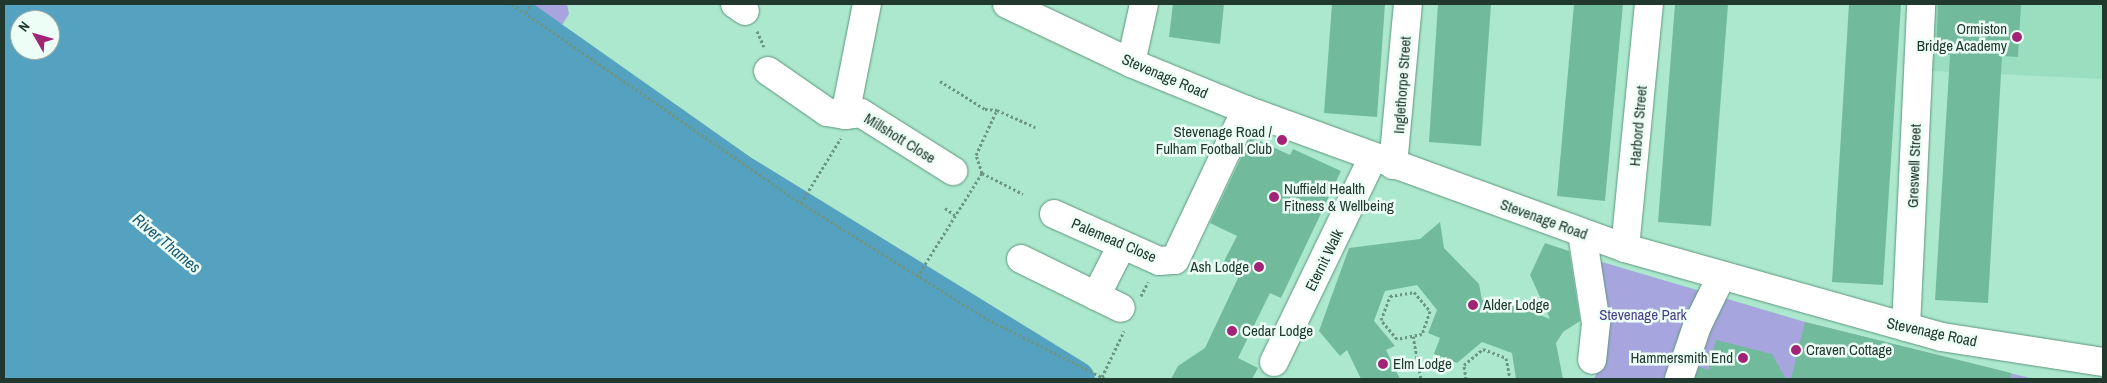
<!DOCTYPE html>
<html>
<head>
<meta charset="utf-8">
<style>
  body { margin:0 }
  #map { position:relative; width:2107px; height:383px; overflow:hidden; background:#ace8cd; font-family:"Archivo Narrow",sans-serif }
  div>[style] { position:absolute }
  .built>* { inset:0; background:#9adec0 }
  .green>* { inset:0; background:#a7a5de }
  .water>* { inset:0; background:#55a2c0 }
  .river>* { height:36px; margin:-18px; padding:0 18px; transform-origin:18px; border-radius:18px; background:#55a2c0 }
  .building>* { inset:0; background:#71bb9c }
  .path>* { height:3px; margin-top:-1.5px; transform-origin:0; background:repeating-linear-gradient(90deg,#6b9683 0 2.5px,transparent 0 5px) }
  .roads { filter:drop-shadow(0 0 1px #5d967e) drop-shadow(0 0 1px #5d967e) }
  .minor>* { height:28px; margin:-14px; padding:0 14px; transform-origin:14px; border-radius:14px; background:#fff }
  .dots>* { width:14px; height:14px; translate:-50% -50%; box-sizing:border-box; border:2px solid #edfef6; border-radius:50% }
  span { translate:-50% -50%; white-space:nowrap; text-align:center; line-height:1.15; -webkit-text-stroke:5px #edfef6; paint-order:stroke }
  .poi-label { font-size:15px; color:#20382e }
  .right { translate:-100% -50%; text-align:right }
  .left { translate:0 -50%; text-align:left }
  .street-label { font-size:15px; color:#20382e }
  .park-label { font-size:15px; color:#483f88 }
  .water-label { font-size:16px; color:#1a586e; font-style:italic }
  .frame { position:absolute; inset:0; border:5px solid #20382e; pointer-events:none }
  .north { position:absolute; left:10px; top:10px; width:50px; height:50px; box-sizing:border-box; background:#edfef6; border:1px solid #9bafa6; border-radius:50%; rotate:308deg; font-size:14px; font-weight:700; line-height:20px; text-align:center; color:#20382e }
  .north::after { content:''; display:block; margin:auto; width:18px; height:22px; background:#a22477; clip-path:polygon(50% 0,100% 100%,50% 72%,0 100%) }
</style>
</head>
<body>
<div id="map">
  <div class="built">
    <div style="clip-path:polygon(1933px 4px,2103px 4px,2103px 79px,1929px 71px)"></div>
  </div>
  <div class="green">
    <div style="clip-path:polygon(502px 4px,567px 4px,569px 14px,560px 28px,550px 20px,543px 34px)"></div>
    <div style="clip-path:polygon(1595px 260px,1805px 322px,2034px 379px,1594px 379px,1604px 358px)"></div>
  </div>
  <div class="water">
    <div style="clip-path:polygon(evenodd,4px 4px,502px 4px,737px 170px,1077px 379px,4px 379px,4px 4px,20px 20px,50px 20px,50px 50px,20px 50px,20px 20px)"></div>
  </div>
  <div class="river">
    <div style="left:502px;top:4px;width:288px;rotate:35.2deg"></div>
    <div style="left:737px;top:170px;width:399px;rotate:31.6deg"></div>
  </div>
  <div class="building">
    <div style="clip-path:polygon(1173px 4px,1224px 4px,1220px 44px,1169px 37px)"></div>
    <div style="clip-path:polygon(1332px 4px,1385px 4px,1377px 117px,1324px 113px)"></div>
    <div style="clip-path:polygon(1438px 4px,1491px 4px,1481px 146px,1429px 142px)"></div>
    <div style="clip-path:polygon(1574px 4px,1623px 4px,1605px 201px,1557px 196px)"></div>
    <div style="clip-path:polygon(1675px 4px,1728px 4px,1711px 226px,1658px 222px)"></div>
    <div style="clip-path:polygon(1849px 4px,1901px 4px,1883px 285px,1832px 282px)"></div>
    <div style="clip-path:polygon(1938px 4px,2021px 4px,2018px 57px,2002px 56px,1988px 303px,1935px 300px,1950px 55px,1936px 54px)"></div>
    <div style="clip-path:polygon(1251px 137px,1290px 155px,1293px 149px,1341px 171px,1281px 298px,1270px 293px,1238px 358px,1258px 368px,1252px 379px,1171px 379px,1178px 366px,1205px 348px,1238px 278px,1220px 269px,1237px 236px,1210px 223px)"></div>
    <div style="clip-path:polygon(1440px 222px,1444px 248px,1479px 284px,1482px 300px,1495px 298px,1550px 319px,1530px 275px,1545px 243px,1569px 251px,1580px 321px,1563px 332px,1556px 343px,1563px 379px,1516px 379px,1512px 353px,1482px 342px,1457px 363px,1434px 354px,1440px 338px,1428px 333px,1437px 310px,1417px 285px,1385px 291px,1374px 321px,1395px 346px,1386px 350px,1400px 379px,1361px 379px,1347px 350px,1340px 356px,1319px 331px,1349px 248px,1420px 239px)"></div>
    <div style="clip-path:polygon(1805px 322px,2011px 373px,2010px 379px,1791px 379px)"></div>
    <div style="clip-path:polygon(1716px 340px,1772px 354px,1786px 379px,1695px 379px,1699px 367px,1709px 370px)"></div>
  </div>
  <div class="path">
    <div style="left:512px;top:4px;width:351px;rotate:34.6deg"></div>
    <div style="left:801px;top:203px;width:219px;rotate:31.9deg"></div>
    <div style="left:987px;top:319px;width:133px;rotate:26.8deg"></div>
    <div style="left:526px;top:13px;width:10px;rotate:-61deg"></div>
    <div style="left:757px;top:31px;width:17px;rotate:66deg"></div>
    <div style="left:940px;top:81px;width:53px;rotate:31.9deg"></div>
    <div style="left:985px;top:109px;width:12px;rotate:5deg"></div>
    <div style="left:997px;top:110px;width:42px;rotate:24.1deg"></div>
    <div style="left:982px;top:173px;width:19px;rotate:-108deg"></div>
    <div style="left:976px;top:155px;width:50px;rotate:-65deg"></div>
    <div style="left:801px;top:203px;width:76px;rotate:-58.4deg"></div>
    <div style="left:945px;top:208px;width:12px;rotate:35deg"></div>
    <div style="left:917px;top:277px;width:123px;rotate:-58deg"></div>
    <div style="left:982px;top:173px;width:46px;rotate:27.1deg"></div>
    <div style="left:1414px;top:292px;width:25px;rotate:50deg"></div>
    <div style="left:1430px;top:311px;width:24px;rotate:109deg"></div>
    <div style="left:1422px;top:334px;width:25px;rotate:169deg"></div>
    <div style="left:1397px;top:339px;width:25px;rotate:-130deg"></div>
    <div style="left:1381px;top:320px;width:26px;rotate:-69deg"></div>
    <div style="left:1390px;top:296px;width:24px;rotate:-9deg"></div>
    <div style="left:1141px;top:296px;width:16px;rotate:-63deg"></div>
    <div style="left:1413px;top:336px;width:44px;rotate:79.5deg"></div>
    <div style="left:1102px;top:377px;width:51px;rotate:-64.4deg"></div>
    <div style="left:1466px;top:379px;width:14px;rotate:-98deg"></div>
    <div style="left:1464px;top:365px;width:25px;rotate:-40deg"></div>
    <div style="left:1483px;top:349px;width:25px;rotate:21deg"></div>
    <div style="left:1506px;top:358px;width:21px;rotate:79deg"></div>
  </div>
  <div class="roads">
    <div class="minor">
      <div style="left:735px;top:4px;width:12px;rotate:35deg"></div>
      <div style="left:1007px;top:4px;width:137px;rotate:25.4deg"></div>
      <div style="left:1131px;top:63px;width:124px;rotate:22.2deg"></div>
      <div style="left:1246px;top:110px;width:403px;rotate:20deg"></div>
      <div style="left:1625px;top:248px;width:329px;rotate:15.7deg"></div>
      <div style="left:1942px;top:337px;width:163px;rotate:8.8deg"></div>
      <div style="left:1131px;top:63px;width:60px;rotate:-77.6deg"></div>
      <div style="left:768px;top:71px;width:72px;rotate:34.8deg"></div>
      <div style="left:827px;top:112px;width:18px;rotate:9deg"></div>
      <div style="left:845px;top:115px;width:113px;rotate:-78.8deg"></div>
      <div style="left:845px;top:115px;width:16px;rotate:-7deg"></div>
      <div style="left:861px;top:113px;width:109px;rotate:32.2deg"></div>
      <div style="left:1393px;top:165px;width:162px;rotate:-84.7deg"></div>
      <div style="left:1054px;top:214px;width:115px;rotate:24.1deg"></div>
      <div style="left:1159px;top:261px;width:16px;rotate:-4deg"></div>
      <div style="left:1175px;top:260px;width:166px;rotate:-64.7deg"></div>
      <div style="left:1582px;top:233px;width:91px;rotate:81.2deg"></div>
      <div style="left:1596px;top:323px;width:37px;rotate:96deg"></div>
      <div style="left:1625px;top:248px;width:245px;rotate:-84.4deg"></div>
      <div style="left:1021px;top:259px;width:111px;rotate:26.1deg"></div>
      <div style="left:1096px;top:296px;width:57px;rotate:-63deg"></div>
      <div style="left:1906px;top:327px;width:323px;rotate:-87.3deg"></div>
      <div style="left:1274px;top:362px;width:228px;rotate:-64.2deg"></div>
      <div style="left:1679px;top:379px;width:56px;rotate:-71.2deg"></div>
      <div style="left:1697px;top:326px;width:55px;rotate:-63.9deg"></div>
    </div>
  </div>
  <div class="dots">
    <div style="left:2017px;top:37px;background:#a22477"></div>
    <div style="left:1282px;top:140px;background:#a22477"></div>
    <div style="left:1274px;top:197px;background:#a22477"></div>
    <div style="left:1259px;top:267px;background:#a22477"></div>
    <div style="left:1473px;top:305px;background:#a22477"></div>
    <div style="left:1232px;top:331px;background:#a22477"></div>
    <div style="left:1796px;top:350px;background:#a22477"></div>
    <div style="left:1743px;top:358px;background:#a22477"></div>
    <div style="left:1383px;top:364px;background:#a22477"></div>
  </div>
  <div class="poi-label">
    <span class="right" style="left:2007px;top:37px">Ormiston<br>Bridge Academy</span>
    <span class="right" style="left:1272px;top:140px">Stevenage Road /<br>Fulham Football Club</span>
    <span class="left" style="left:1284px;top:197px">Nuffield Health<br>Fitness &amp; Wellbeing</span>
    <span class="right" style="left:1249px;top:267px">Ash Lodge</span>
    <span class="left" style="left:1483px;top:305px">Alder Lodge</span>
    <span class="left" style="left:1242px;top:331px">Cedar Lodge</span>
    <span class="left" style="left:1806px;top:350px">Craven Cottage</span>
    <span class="right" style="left:1733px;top:358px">Hammersmith End</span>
    <span class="left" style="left:1393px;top:364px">Elm Lodge</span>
  </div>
  <div class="street-label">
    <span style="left:1165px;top:76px;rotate:23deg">Stevenage Road</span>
    <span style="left:1402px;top:85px;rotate:-86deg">Inglethorpe Street</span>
    <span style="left:1638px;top:126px;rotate:-85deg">Harbord Street</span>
    <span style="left:900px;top:138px;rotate:32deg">Millshott Close</span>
    <span style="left:1914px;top:166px;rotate:-88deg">Greswell Street</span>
    <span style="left:1544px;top:219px;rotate:20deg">Stevenage Road</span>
    <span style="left:1114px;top:240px;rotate:23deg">Palemead Close</span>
    <span style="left:1324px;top:260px;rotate:-64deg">Eternit Walk</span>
    <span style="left:1932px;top:332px;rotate:12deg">Stevenage Road</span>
  </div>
  <div class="park-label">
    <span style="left:1643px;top:315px">Stevenage Park</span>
  </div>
  <div class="water-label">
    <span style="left:167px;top:243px;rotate:40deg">River Thames</span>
  </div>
  <div class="frame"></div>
  <div class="north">N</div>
</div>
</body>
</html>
